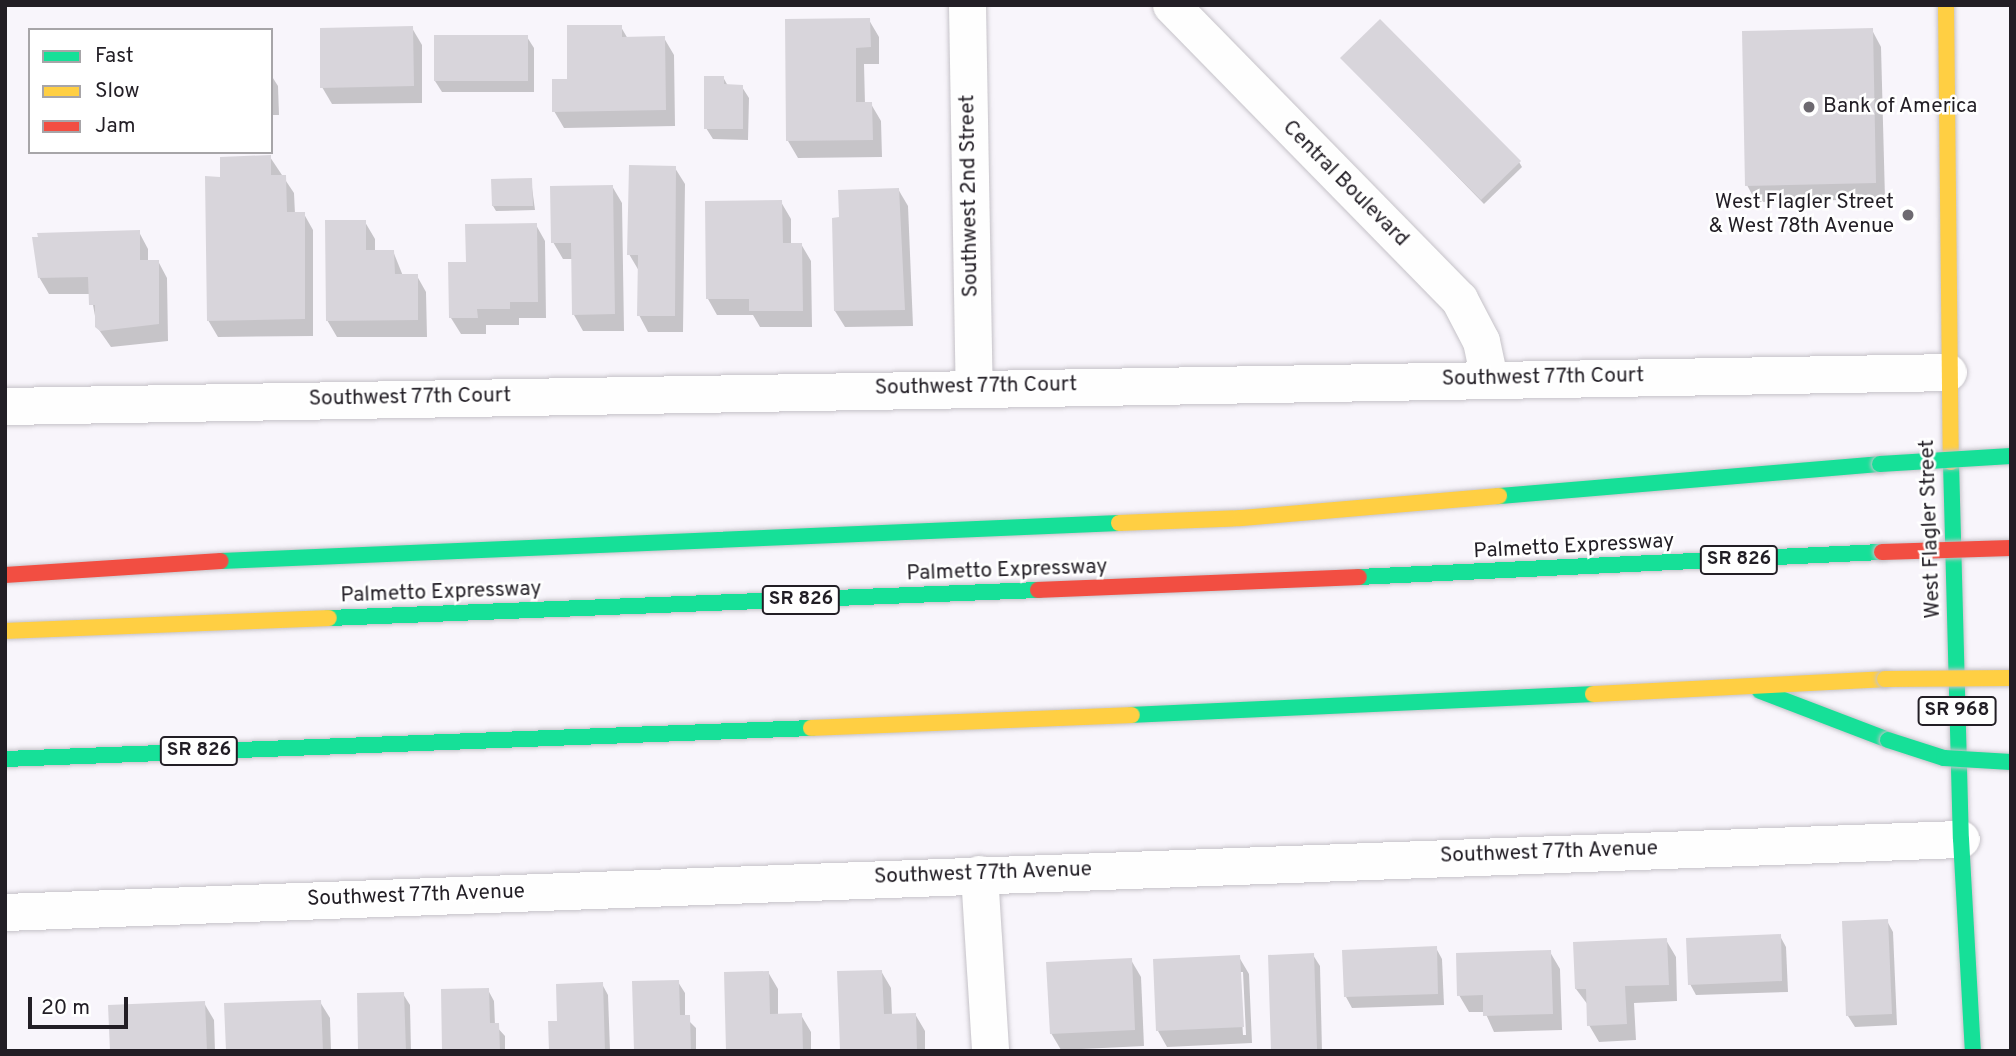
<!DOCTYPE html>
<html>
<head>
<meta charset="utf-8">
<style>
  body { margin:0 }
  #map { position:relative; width:2016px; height:1056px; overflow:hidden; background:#f8f5fb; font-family:Overpass,sans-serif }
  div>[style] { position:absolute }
  .shadow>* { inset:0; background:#0003 }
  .building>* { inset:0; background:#d8d5db }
  .roads { filter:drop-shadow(0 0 2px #c5c2c8) drop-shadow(0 0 2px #c5c2c8) }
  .street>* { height:37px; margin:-18.5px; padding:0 18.5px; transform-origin:18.5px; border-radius:18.5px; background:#fefefe }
  .fast>* { height:16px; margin:-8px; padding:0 8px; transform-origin:8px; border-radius:8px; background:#16e098 }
  .slow>* { height:16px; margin:-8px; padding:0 8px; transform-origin:8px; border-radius:8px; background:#ffcf43 }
  .jam>* { height:16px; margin:-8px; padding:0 8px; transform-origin:8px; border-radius:8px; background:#f24e42 }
  .bridges { filter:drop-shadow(0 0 2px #c5c2c8) drop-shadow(0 0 2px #c5c2c8) }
  .fast-bridge>* { height:16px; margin:-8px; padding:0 8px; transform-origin:8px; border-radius:8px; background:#16e098 }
  .slow-bridge>* { height:16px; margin:-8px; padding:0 8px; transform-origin:8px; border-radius:8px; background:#ffcf43 }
  .jam-bridge>* { height:16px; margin:-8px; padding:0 8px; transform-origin:8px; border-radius:8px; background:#f24e42 }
  .dots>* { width:19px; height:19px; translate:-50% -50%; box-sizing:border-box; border:4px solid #fff; border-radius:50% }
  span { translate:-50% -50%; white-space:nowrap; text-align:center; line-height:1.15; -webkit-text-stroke:5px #fff; paint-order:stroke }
  .shield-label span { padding:2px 5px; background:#fff; border:2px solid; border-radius:5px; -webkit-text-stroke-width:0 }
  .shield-label { font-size:19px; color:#221e25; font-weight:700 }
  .poi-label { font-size:21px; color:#221e25 }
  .left { translate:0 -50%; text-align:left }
  .right { translate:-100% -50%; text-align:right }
  .street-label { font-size:21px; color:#221e25 }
  .frame { position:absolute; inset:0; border:7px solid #221e25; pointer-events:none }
  .legend { position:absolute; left:28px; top:28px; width:245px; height:126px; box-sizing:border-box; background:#fff; border:2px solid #a7a5a8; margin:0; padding:9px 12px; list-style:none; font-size:21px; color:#221e25 }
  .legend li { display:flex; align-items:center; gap:14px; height:35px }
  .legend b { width:35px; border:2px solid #a7a5a8 }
  .scale { position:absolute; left:28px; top:997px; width:100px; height:32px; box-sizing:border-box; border:4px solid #221e25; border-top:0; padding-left:9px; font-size:21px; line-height:24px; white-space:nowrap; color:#221e25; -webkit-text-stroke:5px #fff; paint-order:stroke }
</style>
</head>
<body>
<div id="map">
  <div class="shadow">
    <div style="clip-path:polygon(869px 20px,879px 37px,879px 64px,864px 64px,865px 104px,871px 104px,881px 121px,882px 157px,798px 158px,788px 141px)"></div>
    <div style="clip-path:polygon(621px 27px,628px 39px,664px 38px,674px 55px,675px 126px,564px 128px,554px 111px,569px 80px)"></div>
    <div style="clip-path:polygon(412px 28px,422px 45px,422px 103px,332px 104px,322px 87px)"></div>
    <div style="clip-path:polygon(1872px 30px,1881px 47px,1885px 199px,1756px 202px,1747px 185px)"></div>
    <div style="clip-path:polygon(527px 37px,534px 48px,534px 92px,442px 92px,435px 81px)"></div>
    <div style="clip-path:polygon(1342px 58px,1519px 162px,1522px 167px,1484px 204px)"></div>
    <div style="clip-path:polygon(271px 75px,278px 86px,279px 115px,271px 115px)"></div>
    <div style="clip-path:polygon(723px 77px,728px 86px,742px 87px,749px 98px,748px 140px,713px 139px,706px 128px)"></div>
    <div style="clip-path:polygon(270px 157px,294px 193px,295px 214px,304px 214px,313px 230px,313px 336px,218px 337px,208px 320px)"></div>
    <div style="clip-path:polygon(675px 168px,685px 184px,683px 332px,648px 332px,639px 315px,639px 271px,629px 254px)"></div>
    <div style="clip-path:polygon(531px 180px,535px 210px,496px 211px,493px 206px)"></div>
    <div style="clip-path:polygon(612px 186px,622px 203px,624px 331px,583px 331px,574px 315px,573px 259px,563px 259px,553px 242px)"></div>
    <div style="clip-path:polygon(898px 189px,908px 206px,913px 326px,845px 327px,835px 311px)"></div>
    <div style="clip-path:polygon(781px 202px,791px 219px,791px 244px,801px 244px,811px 261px,812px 327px,760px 327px,753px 315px,717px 315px,708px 299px)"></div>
    <div style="clip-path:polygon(365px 222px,375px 239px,375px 251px,393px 251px,403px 276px,417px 276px,426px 292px,427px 337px,337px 337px,327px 320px)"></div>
    <div style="clip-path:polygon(536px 225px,545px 241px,546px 318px,519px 318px,519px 325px,486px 325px,486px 334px,461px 334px,451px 318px)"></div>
    <div style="clip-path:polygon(139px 232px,148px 249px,148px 261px,158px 261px,167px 278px,168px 341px,111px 347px,97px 327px,91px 294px,49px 294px,39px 277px)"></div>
    <div style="clip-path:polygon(1887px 921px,1893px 932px,1897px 1025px,1855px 1027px,1848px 1016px)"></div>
    <div style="clip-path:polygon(1780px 936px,1786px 947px,1788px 992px,1696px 995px,1690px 984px)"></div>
    <div style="clip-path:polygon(1666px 940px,1676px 957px,1677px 1001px,1634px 1003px,1636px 1040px,1599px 1042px,1589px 1025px,1588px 1005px,1576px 989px)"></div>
    <div style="clip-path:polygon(1436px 948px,1442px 959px,1444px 1005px,1352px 1008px,1346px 997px)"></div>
    <div style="clip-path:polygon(1550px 952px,1560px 969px,1562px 1030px,1494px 1032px,1485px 1012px,1469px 1012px,1459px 995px)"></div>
    <div style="clip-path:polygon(1313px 955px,1320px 966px,1322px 1051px,1273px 1051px)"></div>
    <div style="clip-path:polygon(evenodd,1239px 957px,1249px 974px,1252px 1043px,1167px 1047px,1158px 1031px,1239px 957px,1239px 972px,1243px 972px,1246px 1035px,1243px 1035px,1239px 972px)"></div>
    <div style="clip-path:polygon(1131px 960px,1141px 977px,1144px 1046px,1061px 1050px,1051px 1033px)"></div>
    <div style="clip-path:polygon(881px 971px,891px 988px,892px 1015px,915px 1014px,925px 1031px,925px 1051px,842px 1051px)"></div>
    <div style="clip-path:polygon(768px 972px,778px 989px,778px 1016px,801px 1015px,811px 1032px,811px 1051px,728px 1051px)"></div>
    <div style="clip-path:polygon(678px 982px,685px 993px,685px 1017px,696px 1028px,696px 1051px,635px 1051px)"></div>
    <div style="clip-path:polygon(602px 984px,608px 995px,610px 1051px,550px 1051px,559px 1023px)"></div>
    <div style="clip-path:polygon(488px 990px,494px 1001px,495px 1025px,505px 1036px,505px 1051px,444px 1051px)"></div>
    <div style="clip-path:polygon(403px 994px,410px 1005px,411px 1051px,360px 1051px)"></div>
    <div style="clip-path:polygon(320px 1002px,330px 1018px,331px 1051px,227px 1051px)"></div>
    <div style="clip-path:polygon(204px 1003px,214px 1020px,215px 1051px,112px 1051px)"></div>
  </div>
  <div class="building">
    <div style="clip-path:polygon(870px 18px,871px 47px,856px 48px,856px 102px,872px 102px,873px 140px,786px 141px,785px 19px)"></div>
    <div style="clip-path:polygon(1380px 19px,1521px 161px,1481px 200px,1340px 58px)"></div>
    <div style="clip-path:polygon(567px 25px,622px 25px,622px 37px,665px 36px,666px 110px,552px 112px,552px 79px,567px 79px)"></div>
    <div style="clip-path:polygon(413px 26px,414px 86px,320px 88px,320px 28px)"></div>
    <div style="clip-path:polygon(1873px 28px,1876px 183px,1745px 186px,1742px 31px)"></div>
    <div style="clip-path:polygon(434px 35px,528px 35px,528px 81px,434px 81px)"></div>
    <div style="clip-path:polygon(704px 76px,724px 76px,724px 84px,743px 85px,743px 129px,704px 129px)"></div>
    <div style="clip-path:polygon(271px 155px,271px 175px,286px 175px,287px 212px,305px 212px,305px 319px,207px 321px,205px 176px,220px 177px,220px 157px)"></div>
    <div style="clip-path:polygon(629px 165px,676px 166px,675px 316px,637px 316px,638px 255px,627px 255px)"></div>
    <div style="clip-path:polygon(532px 178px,533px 206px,492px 206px,491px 179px)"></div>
    <div style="clip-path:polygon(613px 185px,615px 314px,572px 315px,571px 243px,551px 243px,550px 186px)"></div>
    <div style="clip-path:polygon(899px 188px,905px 310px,834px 311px,832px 218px,839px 217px,838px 190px)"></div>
    <div style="clip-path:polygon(782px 200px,783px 243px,802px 243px,803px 311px,749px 311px,749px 299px,706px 299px,705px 201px)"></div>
    <div style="clip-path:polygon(325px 220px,366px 220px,366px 250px,394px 250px,395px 274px,418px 274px,418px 320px,326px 321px)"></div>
    <div style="clip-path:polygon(537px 223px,538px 302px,510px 302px,510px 309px,477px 309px,478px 318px,449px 318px,448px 262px,466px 262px,465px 224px)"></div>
    <div style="clip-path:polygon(140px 230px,140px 260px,159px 260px,159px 324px,100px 331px,95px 327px,95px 305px,89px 305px,88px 277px,38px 278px,32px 237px,38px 237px,37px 233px)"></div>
    <div style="clip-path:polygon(1888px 919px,1892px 1014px,1846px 1016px,1842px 921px)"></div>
    <div style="clip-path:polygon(1781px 934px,1782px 981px,1688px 985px,1686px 938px)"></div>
    <div style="clip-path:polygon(1667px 938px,1669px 985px,1625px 986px,1627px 1024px,1587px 1026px,1586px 989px,1575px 989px,1573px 942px)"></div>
    <div style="clip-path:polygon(1437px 946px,1438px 994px,1344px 997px,1342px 950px)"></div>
    <div style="clip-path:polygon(1551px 950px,1553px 1014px,1483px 1016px,1483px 995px,1457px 996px,1456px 953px)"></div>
    <div style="clip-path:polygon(1314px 953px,1317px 1049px,1271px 1051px,1268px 955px)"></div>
    <div style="clip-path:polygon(1240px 955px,1244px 1027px,1156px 1031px,1153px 959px)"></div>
    <div style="clip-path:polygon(1132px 958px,1135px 1030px,1050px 1034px,1046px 962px)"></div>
    <div style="clip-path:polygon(882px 970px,884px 1014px,916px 1013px,917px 1051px,840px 1051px,837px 971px)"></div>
    <div style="clip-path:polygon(769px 971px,770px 1014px,802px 1013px,803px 1051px,726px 1051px,724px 972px)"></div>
    <div style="clip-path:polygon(679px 980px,680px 1015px,690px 1015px,691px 1051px,634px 1051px,632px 981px)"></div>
    <div style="clip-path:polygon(603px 982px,605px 1051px,549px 1051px,548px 1021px,557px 1021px,556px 984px)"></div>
    <div style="clip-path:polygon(489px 988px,490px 1023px,499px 1023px,500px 1051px,442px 1051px,441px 989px)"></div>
    <div style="clip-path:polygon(404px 992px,406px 1051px,358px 1051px,357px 993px)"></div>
    <div style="clip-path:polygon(321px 1000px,323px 1051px,226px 1051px,224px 1003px)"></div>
    <div style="clip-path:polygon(205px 1001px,207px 1051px,110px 1051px,108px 1005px)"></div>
  </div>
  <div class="roads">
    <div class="street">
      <div style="left:967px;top:5px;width:382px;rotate:89deg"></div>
      <div style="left:1171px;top:5px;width:412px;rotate:45.6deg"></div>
      <div style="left:1459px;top:299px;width:47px;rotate:62.4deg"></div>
      <div style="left:1481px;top:341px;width:39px;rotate:78deg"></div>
      <div style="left:5px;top:406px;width:1943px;rotate:-1deg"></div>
      <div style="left:979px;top:874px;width:177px;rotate:86.4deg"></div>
      <div style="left:5px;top:912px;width:1957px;rotate:-2.14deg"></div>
    </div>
    <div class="fast">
      <div style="left:1951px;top:462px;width:377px;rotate:88.5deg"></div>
      <div style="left:1961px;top:839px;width:212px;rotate:86.8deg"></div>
      <div style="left:1499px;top:496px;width:382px;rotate:-4.8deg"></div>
      <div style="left:221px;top:561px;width:899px;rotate:-2.42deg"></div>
      <div style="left:1359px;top:577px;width:524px;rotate:-2.74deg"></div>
      <div style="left:329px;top:618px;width:710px;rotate:-2.26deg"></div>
      <div style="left:1760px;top:691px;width:137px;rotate:20.9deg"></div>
      <div style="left:1132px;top:715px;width:461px;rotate:-2.6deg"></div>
      <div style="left:5px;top:759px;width:807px;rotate:-2.2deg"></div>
    </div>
    <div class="slow">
      <div style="left:1946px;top:5px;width:457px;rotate:89.4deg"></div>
      <div style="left:1119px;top:523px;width:122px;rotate:-2.3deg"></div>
      <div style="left:1241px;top:518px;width:259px;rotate:-4.9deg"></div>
      <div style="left:5px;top:631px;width:324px;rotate:-2.3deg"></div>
      <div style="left:1593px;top:694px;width:292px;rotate:-2.9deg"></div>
      <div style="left:811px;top:728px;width:321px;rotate:-2.3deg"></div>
    </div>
    <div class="jam">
      <div style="left:5px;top:575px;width:216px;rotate:-3.7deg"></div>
      <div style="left:1038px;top:590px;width:321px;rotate:-2.3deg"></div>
    </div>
  </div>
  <div class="bridges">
    <div class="fast-bridge">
      <div style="left:1880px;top:464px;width:131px;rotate:-3.5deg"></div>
      <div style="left:1888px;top:740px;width:59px;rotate:17.8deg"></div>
      <div style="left:1944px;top:758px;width:67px;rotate:3.4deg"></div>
    </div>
    <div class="slow-bridge">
      <div style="left:1885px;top:679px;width:126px;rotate:-0.5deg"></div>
    </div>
    <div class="jam-bridge">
      <div style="left:1882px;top:552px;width:129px;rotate:-1.8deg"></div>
    </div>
  </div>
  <div class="dots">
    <div style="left:1809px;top:107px;background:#6d6970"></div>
    <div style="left:1908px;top:215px;background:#6d6970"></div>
  </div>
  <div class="shield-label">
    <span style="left:1739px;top:560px">SR 826</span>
    <span style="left:801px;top:600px">SR 826</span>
    <span style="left:1957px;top:711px">SR 968</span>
    <span style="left:199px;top:751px">SR 826</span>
  </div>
  <div class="poi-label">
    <span class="left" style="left:1823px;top:107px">Bank of America</span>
    <span class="right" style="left:1894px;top:215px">West Flagler Street<br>&amp; West 78th Avenue</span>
  </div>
  <div class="street-label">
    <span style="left:1345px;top:184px;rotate:45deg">Central Boulevard</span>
    <span style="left:970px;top:196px;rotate:-91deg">Southwest 2nd Street</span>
    <span style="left:1543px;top:378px;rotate:-1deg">Southwest 77th Court</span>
    <span style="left:976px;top:387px;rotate:-1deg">Southwest 77th Court</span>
    <span style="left:410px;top:398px;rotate:-1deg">Southwest 77th Court</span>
    <span style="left:1931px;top:529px;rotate:-92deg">West Flagler Street</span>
    <span style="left:1574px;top:547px;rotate:-3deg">Palmetto Expressway</span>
    <span style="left:1007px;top:571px;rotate:-2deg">Palmetto Expressway</span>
    <span style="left:441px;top:593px;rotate:-2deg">Palmetto Expressway</span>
    <span style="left:1549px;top:853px;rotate:-2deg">Southwest 77th Avenue</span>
    <span style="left:983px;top:874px;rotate:-2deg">Southwest 77th Avenue</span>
    <span style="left:416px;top:896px;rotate:-2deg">Southwest 77th Avenue</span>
  </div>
  <div class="frame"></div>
  <ul class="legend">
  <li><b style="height:9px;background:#16e098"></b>Fast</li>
  <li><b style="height:9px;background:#ffcf43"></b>Slow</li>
  <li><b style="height:9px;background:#f24e42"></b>Jam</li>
  </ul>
  <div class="scale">20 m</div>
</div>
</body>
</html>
